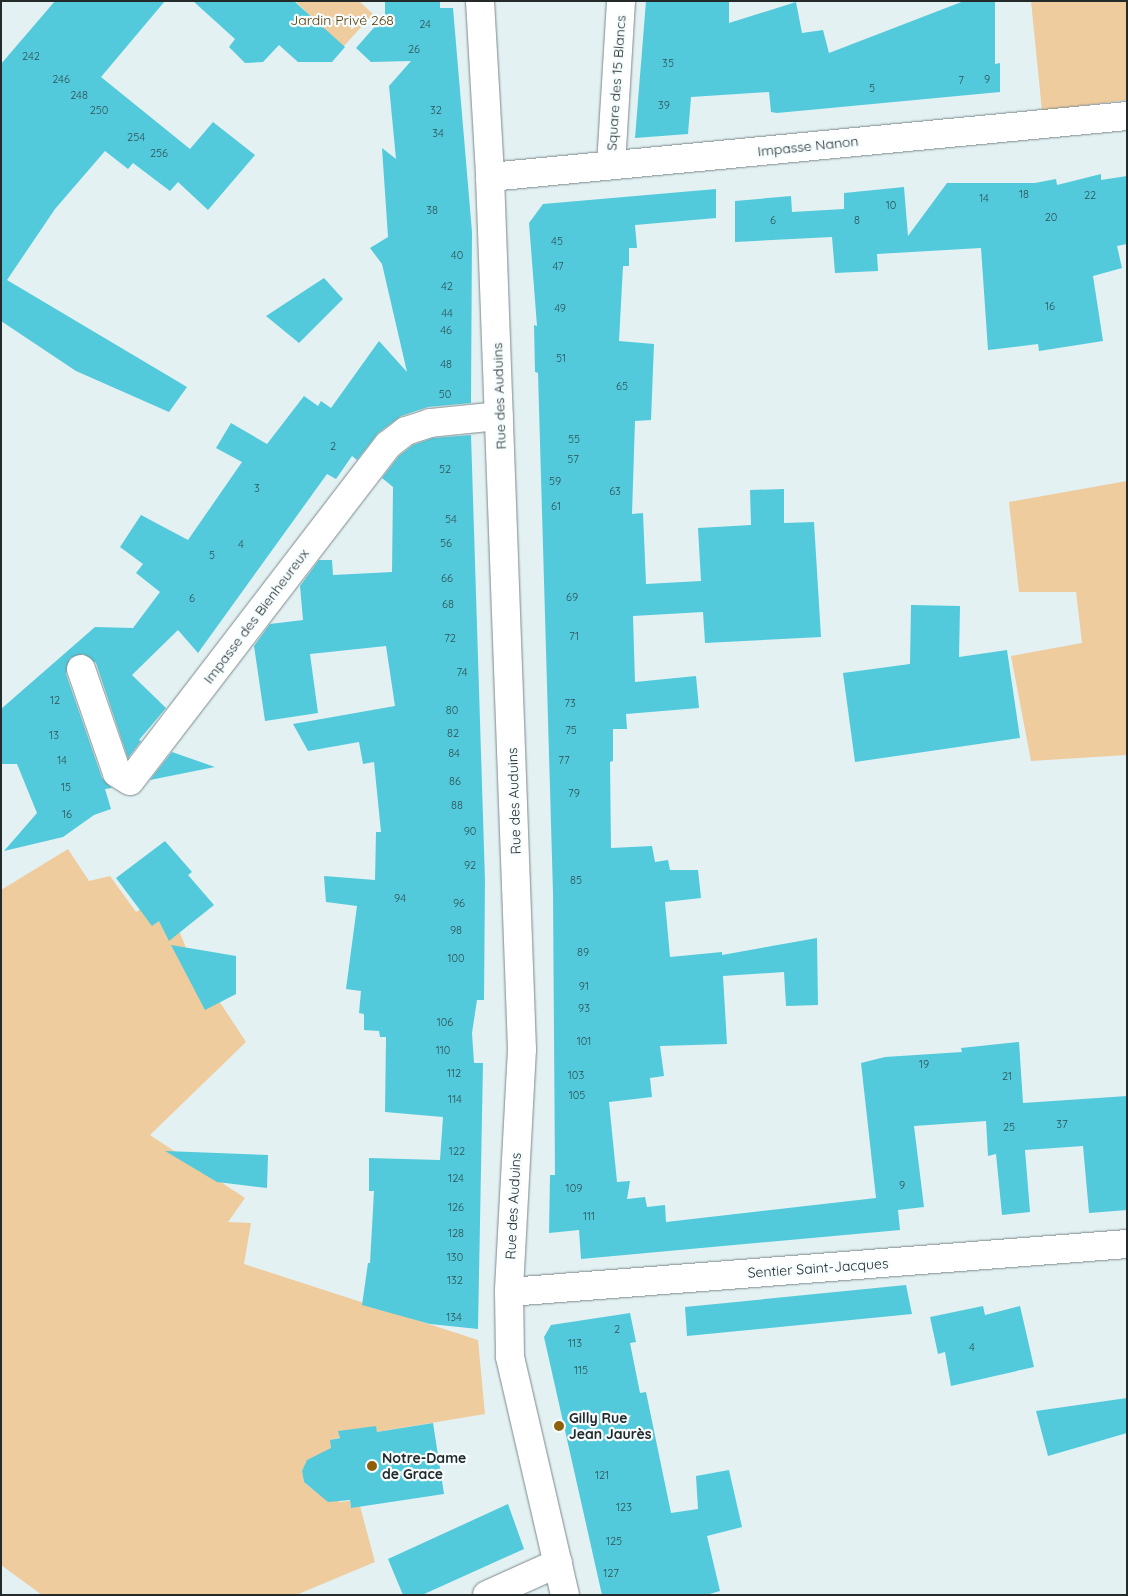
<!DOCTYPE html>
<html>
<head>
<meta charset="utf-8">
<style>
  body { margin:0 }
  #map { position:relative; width:1128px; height:1596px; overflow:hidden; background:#e3f1f3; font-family:Quicksand,sans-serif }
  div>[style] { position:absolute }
  .green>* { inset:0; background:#efcc9e }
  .building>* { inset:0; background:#52cadb }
  .roads { filter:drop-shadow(0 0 1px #7d898b) drop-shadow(0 0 1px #7d898b) }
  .minor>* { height:28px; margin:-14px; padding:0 14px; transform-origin:14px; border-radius:14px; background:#fff }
  .tertiary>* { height:28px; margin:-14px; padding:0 14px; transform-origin:14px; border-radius:14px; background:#fff }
  .dots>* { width:14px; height:14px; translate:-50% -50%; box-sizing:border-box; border:2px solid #f5fdff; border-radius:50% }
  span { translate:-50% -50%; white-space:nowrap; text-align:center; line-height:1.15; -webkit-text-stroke:4.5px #f5fdff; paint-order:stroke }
  .number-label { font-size:11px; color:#305156 }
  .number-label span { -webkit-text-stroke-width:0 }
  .park-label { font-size:14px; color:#5d3b00 }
  .street-label { font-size:14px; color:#24292a }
  .poi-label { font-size:14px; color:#24292a; font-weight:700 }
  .left { translate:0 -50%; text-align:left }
  .frame { position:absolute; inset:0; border:2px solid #24292a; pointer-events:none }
</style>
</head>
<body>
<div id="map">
  <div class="green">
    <div style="clip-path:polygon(295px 1px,359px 1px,373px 14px,343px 47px)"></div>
    <div style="clip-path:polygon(1031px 1px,1127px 1px,1127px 100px,1042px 111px)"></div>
    <div style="clip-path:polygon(1127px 481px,1127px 755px,1031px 761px,1011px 656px,1082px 643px,1076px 592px,1019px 592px,1009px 502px)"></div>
    <div style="clip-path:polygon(68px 849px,89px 881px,110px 876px,136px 912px,147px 905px,180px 933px,189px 955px,246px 1042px,150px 1135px,245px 1198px,228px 1222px,251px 1223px,244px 1264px,478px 1340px,485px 1414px,377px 1432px,375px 1426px,331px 1440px,331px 1453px,302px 1471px,304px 1482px,312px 1489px,337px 1490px,339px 1502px,350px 1501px,351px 1508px,360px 1506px,375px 1562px,296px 1595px,42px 1595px,1px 1565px,1px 890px)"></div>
  </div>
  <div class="building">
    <div style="clip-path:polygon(55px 1px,165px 1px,101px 77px,190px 149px,213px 122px,255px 155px,208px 210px,178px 182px,170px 191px,133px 163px,128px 169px,105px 151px,55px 209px,7px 280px,187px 387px,169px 412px,76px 371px,1px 321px,1px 64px)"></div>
    <div style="clip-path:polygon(193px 1px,294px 1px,345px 47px,332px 62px,298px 62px,279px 45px,263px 62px,245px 63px,229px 47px,235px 39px)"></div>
    <div style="clip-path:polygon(385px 1px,440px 1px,440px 8px,453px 8px,472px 232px,471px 403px,428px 407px,401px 416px,378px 433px,357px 460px,352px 456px,336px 479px,327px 474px,198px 653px,178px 630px,132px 675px,166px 708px,139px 740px,141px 741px,128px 758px,96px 663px,83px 654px,70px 658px,66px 674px,102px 778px,112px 788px,105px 789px,111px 809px,94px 815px,63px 837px,4px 851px,37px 813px,17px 764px,1px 764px,1px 709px,95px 627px,133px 628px,160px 592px,136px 573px,143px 564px,120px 547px,141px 515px,188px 540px,242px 462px,216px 448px,231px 423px,267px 444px,304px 396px,318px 406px,321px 401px,331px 408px,379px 341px,407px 372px,382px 264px,370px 248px,388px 237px,382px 148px,396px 159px,389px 86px,411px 61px,371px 62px,356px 48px,385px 15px)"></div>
    <div style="clip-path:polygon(646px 1px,729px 1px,729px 23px,796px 2px,802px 33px,823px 30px,829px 53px,964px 1px,995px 1px,995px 64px,1000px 63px,1000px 92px,777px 113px,771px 112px,769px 92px,691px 97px,688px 134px,635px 138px)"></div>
    <div style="clip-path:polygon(1101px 174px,1101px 180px,1127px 176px,1127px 244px,1117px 246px,1122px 268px,1093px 276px,1103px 341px,1039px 351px,1038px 344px,988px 350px,981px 248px,877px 254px,878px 271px,835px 273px,832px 237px,735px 242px,735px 201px,791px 196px,792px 212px,844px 209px,844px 193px,904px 187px,908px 236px,947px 183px,1035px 183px,1056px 179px,1057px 185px)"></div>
    <div style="clip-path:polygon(716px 189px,716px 218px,635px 225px,637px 248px,629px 248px,629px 266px,623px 266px,619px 341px,654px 344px,651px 420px,635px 421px,632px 514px,643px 513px,646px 584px,701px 581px,698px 528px,751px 525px,750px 490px,784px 489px,784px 523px,814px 522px,821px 637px,705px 643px,703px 612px,633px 616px,635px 682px,696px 676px,699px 708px,626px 714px,627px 729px,613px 729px,613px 761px,610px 762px,611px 848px,652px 846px,655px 862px,668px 860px,670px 870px,698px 870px,701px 898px,665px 902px,670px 957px,722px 952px,722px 955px,817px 938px,818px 1005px,786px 1006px,784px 972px,723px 976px,727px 1044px,660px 1046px,664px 1076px,650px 1078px,652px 1097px,609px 1102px,617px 1182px,630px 1181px,627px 1199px,645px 1197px,647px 1207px,665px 1205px,666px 1222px,876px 1198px,861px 1063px,885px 1057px,962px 1052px,961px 1048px,1019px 1042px,1023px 1103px,1127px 1096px,1127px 1210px,1089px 1213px,1083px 1146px,1025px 1150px,1030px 1212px,1002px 1215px,996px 1154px,988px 1156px,986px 1121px,914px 1126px,924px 1207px,898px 1210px,900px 1230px,581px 1259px,579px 1230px,549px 1233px,550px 1175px,555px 1175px,553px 893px,538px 373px,535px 372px,534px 325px,537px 326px,529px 223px,543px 204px)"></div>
    <div style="clip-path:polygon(324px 278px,343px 299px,299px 343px,266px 316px)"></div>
    <div style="clip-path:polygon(471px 435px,485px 880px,484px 1000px,477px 1000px,472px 1033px,474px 1063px,483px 1063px,478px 1329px,430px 1324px,362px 1305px,368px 1263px,370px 1263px,374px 1191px,369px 1191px,369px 1158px,440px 1160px,443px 1117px,385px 1112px,386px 1037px,380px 1037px,379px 1031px,364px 1030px,364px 1014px,359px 1013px,361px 991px,346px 989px,357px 906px,326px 902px,324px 876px,375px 880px,376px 832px,381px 832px,374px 762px,363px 764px,359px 742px,308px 751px,293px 724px,395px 706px,386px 646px,310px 654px,318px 713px,265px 721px,254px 646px,270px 624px,303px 620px,300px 586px,319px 560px,332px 560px,333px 575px,392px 572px,393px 487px,382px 478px,399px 456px,413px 445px,433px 438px)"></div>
    <div style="clip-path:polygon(911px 605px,960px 606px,959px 657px,1007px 650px,1020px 738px,855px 762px,843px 673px,910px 664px)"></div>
    <div style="clip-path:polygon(172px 752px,215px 767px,150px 780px)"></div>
    <div style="clip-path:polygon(165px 841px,192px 872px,188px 875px,214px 905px,169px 941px,159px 921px,152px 926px,116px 878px)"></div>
    <div style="clip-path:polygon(171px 945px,236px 956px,236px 994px,205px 1010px)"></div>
    <div style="clip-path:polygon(165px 1151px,268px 1155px,267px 1188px,217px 1182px)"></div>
    <div style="clip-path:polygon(906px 1285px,912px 1314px,687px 1336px,685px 1307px)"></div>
    <div style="clip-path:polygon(983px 1306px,985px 1315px,1020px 1306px,1034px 1367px,951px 1386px,945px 1352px,938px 1354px,930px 1317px)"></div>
    <div style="clip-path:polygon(630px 1313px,636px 1342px,630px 1343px,640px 1393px,646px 1392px,671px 1513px,698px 1509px,696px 1476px,729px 1470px,742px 1527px,707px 1536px,720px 1591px,706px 1595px,602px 1595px,544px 1337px,551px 1325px)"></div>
    <div style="clip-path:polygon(1127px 1398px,1127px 1433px,1048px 1456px,1036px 1411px)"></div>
    <div style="clip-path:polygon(433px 1423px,444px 1494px,351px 1508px,350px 1500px,328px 1502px,304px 1482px,302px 1471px,307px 1460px,331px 1448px,330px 1440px,340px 1438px,338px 1431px,376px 1426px,377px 1432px)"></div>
    <div style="clip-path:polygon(508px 1504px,524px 1549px,422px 1595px,403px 1595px,388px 1559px)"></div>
  </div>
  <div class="roads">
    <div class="minor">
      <div style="left:611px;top:165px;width:164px;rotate:-86.5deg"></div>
      <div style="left:490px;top:177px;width:640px;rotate:-5.47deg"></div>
      <div style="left:81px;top:669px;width:110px;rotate:70.9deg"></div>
      <div style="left:117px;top:773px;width:15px;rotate:32deg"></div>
      <div style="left:130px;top:781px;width:424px;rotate:-52.5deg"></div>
      <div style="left:388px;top:445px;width:23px;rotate:-38deg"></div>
      <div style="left:406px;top:431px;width:25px;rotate:-18deg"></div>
      <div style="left:430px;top:423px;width:69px;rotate:-5.8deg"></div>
      <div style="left:509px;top:1292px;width:620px;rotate:-4.44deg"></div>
      <div style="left:487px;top:1595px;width:78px;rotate:-24.3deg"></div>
    </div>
    <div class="tertiary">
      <div style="left:480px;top:1px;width:176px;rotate:86.7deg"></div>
      <div style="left:490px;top:177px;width:873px;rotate:87.9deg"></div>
      <div style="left:522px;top:1049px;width:243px;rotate:93.1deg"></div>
      <div style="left:509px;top:1292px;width:65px;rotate:89.1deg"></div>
      <div style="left:510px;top:1357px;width:244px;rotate:77deg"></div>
    </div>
  </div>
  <div class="dots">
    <div style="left:559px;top:1426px;background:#8f5f0a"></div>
    <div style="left:372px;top:1466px;background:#8f5f0a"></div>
  </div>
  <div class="number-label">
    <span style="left:425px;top:24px">24</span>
    <span style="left:414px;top:49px">26</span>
    <span style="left:31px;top:56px">242</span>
    <span style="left:668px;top:63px">35</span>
    <span style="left:61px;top:79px">246</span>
    <span style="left:987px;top:79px">9</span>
    <span style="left:961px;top:80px">7</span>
    <span style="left:872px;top:88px">5</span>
    <span style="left:79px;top:95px">248</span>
    <span style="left:664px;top:105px">39</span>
    <span style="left:99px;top:110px">250</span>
    <span style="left:436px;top:110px">32</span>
    <span style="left:438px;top:133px">34</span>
    <span style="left:136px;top:137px">254</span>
    <span style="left:159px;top:153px">256</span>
    <span style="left:1024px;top:194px">18</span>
    <span style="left:1090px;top:195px">22</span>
    <span style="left:984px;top:198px">14</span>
    <span style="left:891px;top:205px">10</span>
    <span style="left:432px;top:210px">38</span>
    <span style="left:1051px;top:217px">20</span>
    <span style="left:773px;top:220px">6</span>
    <span style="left:857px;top:220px">8</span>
    <span style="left:557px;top:241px">45</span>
    <span style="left:457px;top:255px">40</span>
    <span style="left:558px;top:266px">47</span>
    <span style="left:447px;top:286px">42</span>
    <span style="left:1050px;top:306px">16</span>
    <span style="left:560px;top:308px">49</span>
    <span style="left:447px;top:313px">44</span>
    <span style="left:446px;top:330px">46</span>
    <span style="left:561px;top:358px">51</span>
    <span style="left:446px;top:364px">48</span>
    <span style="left:622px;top:386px">65</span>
    <span style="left:445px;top:394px">50</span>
    <span style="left:574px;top:439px">55</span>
    <span style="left:333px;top:446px">2</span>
    <span style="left:573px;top:459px">57</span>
    <span style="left:445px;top:469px">52</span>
    <span style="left:555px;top:481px">59</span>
    <span style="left:257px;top:488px">3</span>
    <span style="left:615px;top:491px">63</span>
    <span style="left:556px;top:506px">61</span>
    <span style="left:451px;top:519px">54</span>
    <span style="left:446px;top:543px">56</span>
    <span style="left:241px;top:544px">4</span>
    <span style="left:212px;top:555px">5</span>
    <span style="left:447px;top:578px">66</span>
    <span style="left:572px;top:597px">69</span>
    <span style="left:192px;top:598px">6</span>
    <span style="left:448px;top:604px">68</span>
    <span style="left:574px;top:636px">71</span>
    <span style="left:450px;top:638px">72</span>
    <span style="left:462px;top:672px">74</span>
    <span style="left:55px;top:700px">12</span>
    <span style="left:570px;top:703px">73</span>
    <span style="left:452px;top:710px">80</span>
    <span style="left:571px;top:730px">75</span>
    <span style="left:453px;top:733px">82</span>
    <span style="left:54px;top:735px">13</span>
    <span style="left:454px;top:753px">84</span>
    <span style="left:62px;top:760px">14</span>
    <span style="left:564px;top:760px">77</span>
    <span style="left:455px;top:781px">86</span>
    <span style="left:66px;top:787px">15</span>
    <span style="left:574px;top:793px">79</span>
    <span style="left:457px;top:805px">88</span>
    <span style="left:67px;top:814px">16</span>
    <span style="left:470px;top:831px">90</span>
    <span style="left:470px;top:865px">92</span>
    <span style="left:576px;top:880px">85</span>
    <span style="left:400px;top:898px">94</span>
    <span style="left:459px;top:903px">96</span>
    <span style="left:456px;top:930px">98</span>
    <span style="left:583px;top:952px">89</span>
    <span style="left:456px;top:958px">100</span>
    <span style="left:584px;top:986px">91</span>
    <span style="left:584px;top:1008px">93</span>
    <span style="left:445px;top:1022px">106</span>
    <span style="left:584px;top:1041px">101</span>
    <span style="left:443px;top:1050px">110</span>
    <span style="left:924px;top:1064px">19</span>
    <span style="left:454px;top:1073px">112</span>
    <span style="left:576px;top:1075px">103</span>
    <span style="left:1007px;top:1076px">21</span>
    <span style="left:577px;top:1095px">105</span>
    <span style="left:455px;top:1099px">114</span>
    <span style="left:1062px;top:1124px">37</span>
    <span style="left:1009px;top:1127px">25</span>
    <span style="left:457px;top:1151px">122</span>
    <span style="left:456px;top:1178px">124</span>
    <span style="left:902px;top:1185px">9</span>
    <span style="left:574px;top:1188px">109</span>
    <span style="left:456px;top:1207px">126</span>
    <span style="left:589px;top:1216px">111</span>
    <span style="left:456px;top:1233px">128</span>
    <span style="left:455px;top:1257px">130</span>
    <span style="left:455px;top:1280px">132</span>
    <span style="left:454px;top:1317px">134</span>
    <span style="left:617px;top:1329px">2</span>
    <span style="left:575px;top:1343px">113</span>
    <span style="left:972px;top:1347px">4</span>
    <span style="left:581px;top:1370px">115</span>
    <span style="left:602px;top:1475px">121</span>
    <span style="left:624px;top:1507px">123</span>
    <span style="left:614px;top:1541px">125</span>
    <span style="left:611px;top:1573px">127</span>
  </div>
  <div class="park-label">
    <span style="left:342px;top:20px">Jardin Privé 268</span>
  </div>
  <div class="street-label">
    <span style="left:616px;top:83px;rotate:-86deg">Square des 15 Blancs</span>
    <span style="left:808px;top:146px;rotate:-6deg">Impasse Nanon</span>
    <span style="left:499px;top:396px;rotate:-92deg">Rue des Auduins</span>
    <span style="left:256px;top:616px;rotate:-53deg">Impasse des Bienheureux</span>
    <span style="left:514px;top:801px;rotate:-92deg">Rue des Auduins</span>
    <span style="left:513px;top:1206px;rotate:-87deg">Rue des Auduins</span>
    <span style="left:818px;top:1268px;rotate:-4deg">Sentier Saint-Jacques</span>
  </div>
  <div class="poi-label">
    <span class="left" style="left:569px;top:1426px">Gilly Rue<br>Jean Jaurès</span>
    <span class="left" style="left:382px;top:1466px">Notre-Dame<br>de Grace</span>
  </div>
  <div class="frame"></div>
</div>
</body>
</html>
